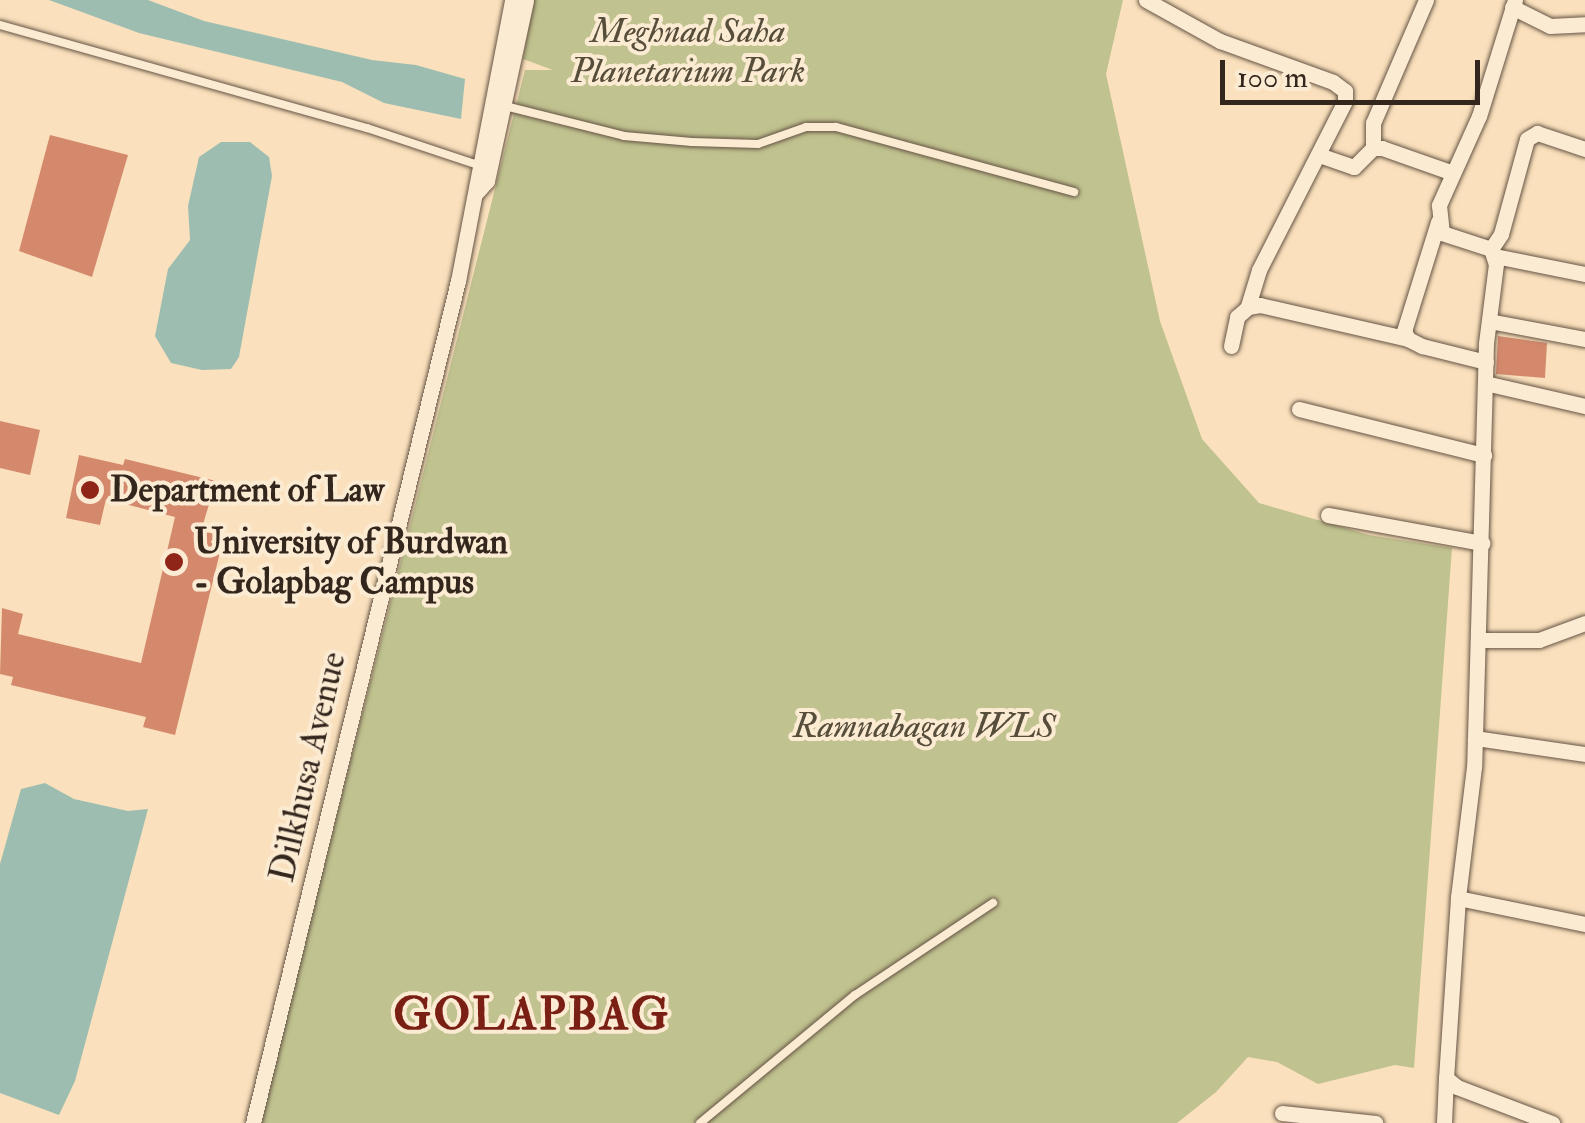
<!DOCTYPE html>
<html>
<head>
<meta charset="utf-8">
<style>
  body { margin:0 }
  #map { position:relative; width:1585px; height:1123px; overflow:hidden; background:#fae0bc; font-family:"IM FELL Double Pica",serif }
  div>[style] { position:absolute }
  .green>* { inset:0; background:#c0c28f }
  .water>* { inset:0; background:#9ebdb1 }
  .building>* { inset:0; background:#d4896d }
  .roads { filter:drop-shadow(0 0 2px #655445) drop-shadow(0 0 2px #655445) }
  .service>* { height:8px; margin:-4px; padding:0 4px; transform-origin:4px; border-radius:4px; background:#fcebd3 }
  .minor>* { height:15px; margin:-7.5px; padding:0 7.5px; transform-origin:7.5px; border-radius:7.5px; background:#fcebd3 }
  .dots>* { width:28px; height:28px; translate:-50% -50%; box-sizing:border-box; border:5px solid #fcebd3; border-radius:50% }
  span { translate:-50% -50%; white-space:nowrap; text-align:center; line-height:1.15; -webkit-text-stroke:8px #fcebd3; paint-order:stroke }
  .park-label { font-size:35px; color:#564d3a; font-style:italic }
  .poi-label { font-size:35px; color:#33261d; font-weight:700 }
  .left { translate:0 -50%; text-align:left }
  .street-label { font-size:35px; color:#33261d }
  .district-label { font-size:45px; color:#7a1f14; font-weight:700; letter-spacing:2.5px }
  .scale { position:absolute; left:1220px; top:60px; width:260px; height:45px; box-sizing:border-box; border:5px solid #33261d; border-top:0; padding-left:12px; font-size:30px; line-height:35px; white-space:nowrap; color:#33261d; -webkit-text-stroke:8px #fcebd3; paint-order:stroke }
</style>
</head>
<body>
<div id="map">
  <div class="green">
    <div style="clip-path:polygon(533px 0,1123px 0,1106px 74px,1160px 321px,1202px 439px,1259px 503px,1369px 535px,1452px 548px,1414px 1068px,1395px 1065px,1318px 1084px,1277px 1062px,1248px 1057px,1216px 1092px,1177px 1123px,259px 1123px,525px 70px,553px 70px,523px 59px)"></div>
  </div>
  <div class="water">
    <div style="clip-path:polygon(49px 0,148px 0,204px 21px,372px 60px,416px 65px,465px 79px,461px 119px,384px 103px,342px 82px,139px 33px)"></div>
    <div style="clip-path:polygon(221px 142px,250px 142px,269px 157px,272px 176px,239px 357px,231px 369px,202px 370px,171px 363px,155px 336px,168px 269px,190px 240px,188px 206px,199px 157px)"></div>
    <div style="clip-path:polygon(45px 783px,74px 799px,128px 811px,148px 809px,75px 1081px,59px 1115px,0 1093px,0 864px,21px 789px)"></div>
  </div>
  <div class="building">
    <div style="clip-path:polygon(50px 135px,128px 155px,92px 277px,19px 251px)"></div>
    <div style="clip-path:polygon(1498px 336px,1547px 343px,1545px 378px,1496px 374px)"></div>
    <div style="clip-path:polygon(0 421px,40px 430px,30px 475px,0 468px)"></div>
    <div style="clip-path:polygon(79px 455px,123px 465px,125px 459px,216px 481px,201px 531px,224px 536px,175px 735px,143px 727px,146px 717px,11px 685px,13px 677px,0 674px,2px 608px,23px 614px,18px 634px,141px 663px,175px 517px,106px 499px,100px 525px,66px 518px)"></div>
  </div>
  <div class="roads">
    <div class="service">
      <div style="left:0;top:25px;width:381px;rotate:15.7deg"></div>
      <div style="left:367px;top:128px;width:117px;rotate:18.4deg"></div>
      <div style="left:501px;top:105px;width:127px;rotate:14.1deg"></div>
      <div style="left:624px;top:136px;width:68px;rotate:5deg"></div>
      <div style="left:692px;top:142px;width:66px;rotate:1.7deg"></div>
      <div style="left:758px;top:144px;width:51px;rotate:-19.5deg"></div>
      <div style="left:806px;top:127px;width:30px"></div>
      <div style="left:836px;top:127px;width:247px;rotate:15.3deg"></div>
      <div style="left:700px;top:1123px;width:201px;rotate:-39.6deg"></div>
      <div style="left:855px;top:995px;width:166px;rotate:-33.7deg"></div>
    </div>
    <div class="minor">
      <div style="left:1146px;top:0;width:85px;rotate:29deg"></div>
      <div style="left:1220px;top:41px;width:120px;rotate:19.9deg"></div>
      <div style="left:1333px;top:82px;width:15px;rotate:37deg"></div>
      <div style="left:1345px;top:91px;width:10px;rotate:90deg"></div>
      <div style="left:1345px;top:101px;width:190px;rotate:117deg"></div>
      <div style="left:1259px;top:270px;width:39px;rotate:107deg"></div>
      <div style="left:1515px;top:0;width:121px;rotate:107.2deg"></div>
      <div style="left:1479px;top:116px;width:98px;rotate:114.2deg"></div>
      <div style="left:1439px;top:205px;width:28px;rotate:84deg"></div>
      <div style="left:1442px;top:233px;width:52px;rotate:18.1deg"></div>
      <div style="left:1491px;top:249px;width:16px;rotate:72deg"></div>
      <div style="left:1496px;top:264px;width:80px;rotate:97.2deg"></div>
      <div style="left:1486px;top:343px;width:424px;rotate:91.6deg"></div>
      <div style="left:1474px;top:767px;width:132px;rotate:97deg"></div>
      <div style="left:1458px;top:898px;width:180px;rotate:93.8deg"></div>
      <div style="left:1446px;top:1078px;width:14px;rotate:39deg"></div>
      <div style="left:1457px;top:1087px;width:102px;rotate:20.8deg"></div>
      <div style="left:1512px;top:7px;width:42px;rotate:26.6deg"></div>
      <div style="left:1550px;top:26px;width:35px;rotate:-3deg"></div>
      <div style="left:1373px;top:148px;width:25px;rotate:-90deg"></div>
      <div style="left:1373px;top:123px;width:134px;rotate:-66.7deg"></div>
      <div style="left:1319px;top:155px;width:37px;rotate:19deg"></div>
      <div style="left:1354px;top:167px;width:27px;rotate:-45deg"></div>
      <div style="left:1373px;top:148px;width:9px"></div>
      <div style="left:1382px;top:148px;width:75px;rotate:19.4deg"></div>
      <div style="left:477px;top:192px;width:15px;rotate:-48deg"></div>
      <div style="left:487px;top:181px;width:185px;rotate:-77.8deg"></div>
      <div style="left:1438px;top:222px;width:114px;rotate:107.3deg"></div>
      <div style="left:1404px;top:331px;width:9px;rotate:63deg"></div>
      <div style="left:1408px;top:339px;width:16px;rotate:27deg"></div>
      <div style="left:1422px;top:346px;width:66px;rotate:14deg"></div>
      <div style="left:1491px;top:249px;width:18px;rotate:-56deg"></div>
      <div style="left:1501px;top:234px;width:98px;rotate:-74.7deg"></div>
      <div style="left:1527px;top:139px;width:12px;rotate:-31deg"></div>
      <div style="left:1537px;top:133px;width:51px;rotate:18.4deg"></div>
      <div style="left:1495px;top:256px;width:92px;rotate:11.3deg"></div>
      <div style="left:1489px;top:321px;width:98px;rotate:10.6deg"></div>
      <div style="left:1231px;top:346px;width:30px;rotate:-78deg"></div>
      <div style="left:1237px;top:317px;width:15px;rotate:-42deg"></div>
      <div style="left:1248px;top:307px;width:12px;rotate:-9deg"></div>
      <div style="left:1260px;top:305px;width:152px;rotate:12.9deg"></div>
      <div style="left:1485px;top:383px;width:103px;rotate:13deg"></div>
      <div style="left:1299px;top:409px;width:191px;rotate:14deg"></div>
      <div style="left:1328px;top:515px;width:157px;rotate:10.3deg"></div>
      <div style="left:1479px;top:640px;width:60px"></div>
      <div style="left:1539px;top:640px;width:49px;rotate:-20.3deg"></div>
      <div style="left:1475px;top:738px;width:111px;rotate:8.3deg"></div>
      <div style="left:1458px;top:898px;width:130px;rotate:11.6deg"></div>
      <div style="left:1282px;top:1113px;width:94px;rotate:6.1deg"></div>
      <div style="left:253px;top:1123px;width:867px;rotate:-76.32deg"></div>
      <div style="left:458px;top:281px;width:286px;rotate:-79.1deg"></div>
      <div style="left:1444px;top:1123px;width:45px;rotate:-87.5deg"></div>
    </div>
  </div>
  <div class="dots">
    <div style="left:90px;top:490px;background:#8f2418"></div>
    <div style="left:174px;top:562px;background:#8f2418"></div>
  </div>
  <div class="park-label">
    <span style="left:688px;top:51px">Meghnad Saha<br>Planetarium Park</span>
    <span style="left:924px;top:726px">Ramnabagan WLS</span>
  </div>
  <div class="poi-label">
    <span class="left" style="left:110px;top:490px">Department of Law</span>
    <span class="left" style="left:194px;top:562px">University of Burdwan<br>- Golapbag Campus</span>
  </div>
  <div class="street-label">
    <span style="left:308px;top:767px;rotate:-77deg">Dilkhusa Avenue</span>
  </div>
  <div class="district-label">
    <span style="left:532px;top:1016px">GOLAPBAG</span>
  </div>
  <div class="scale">100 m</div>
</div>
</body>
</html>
